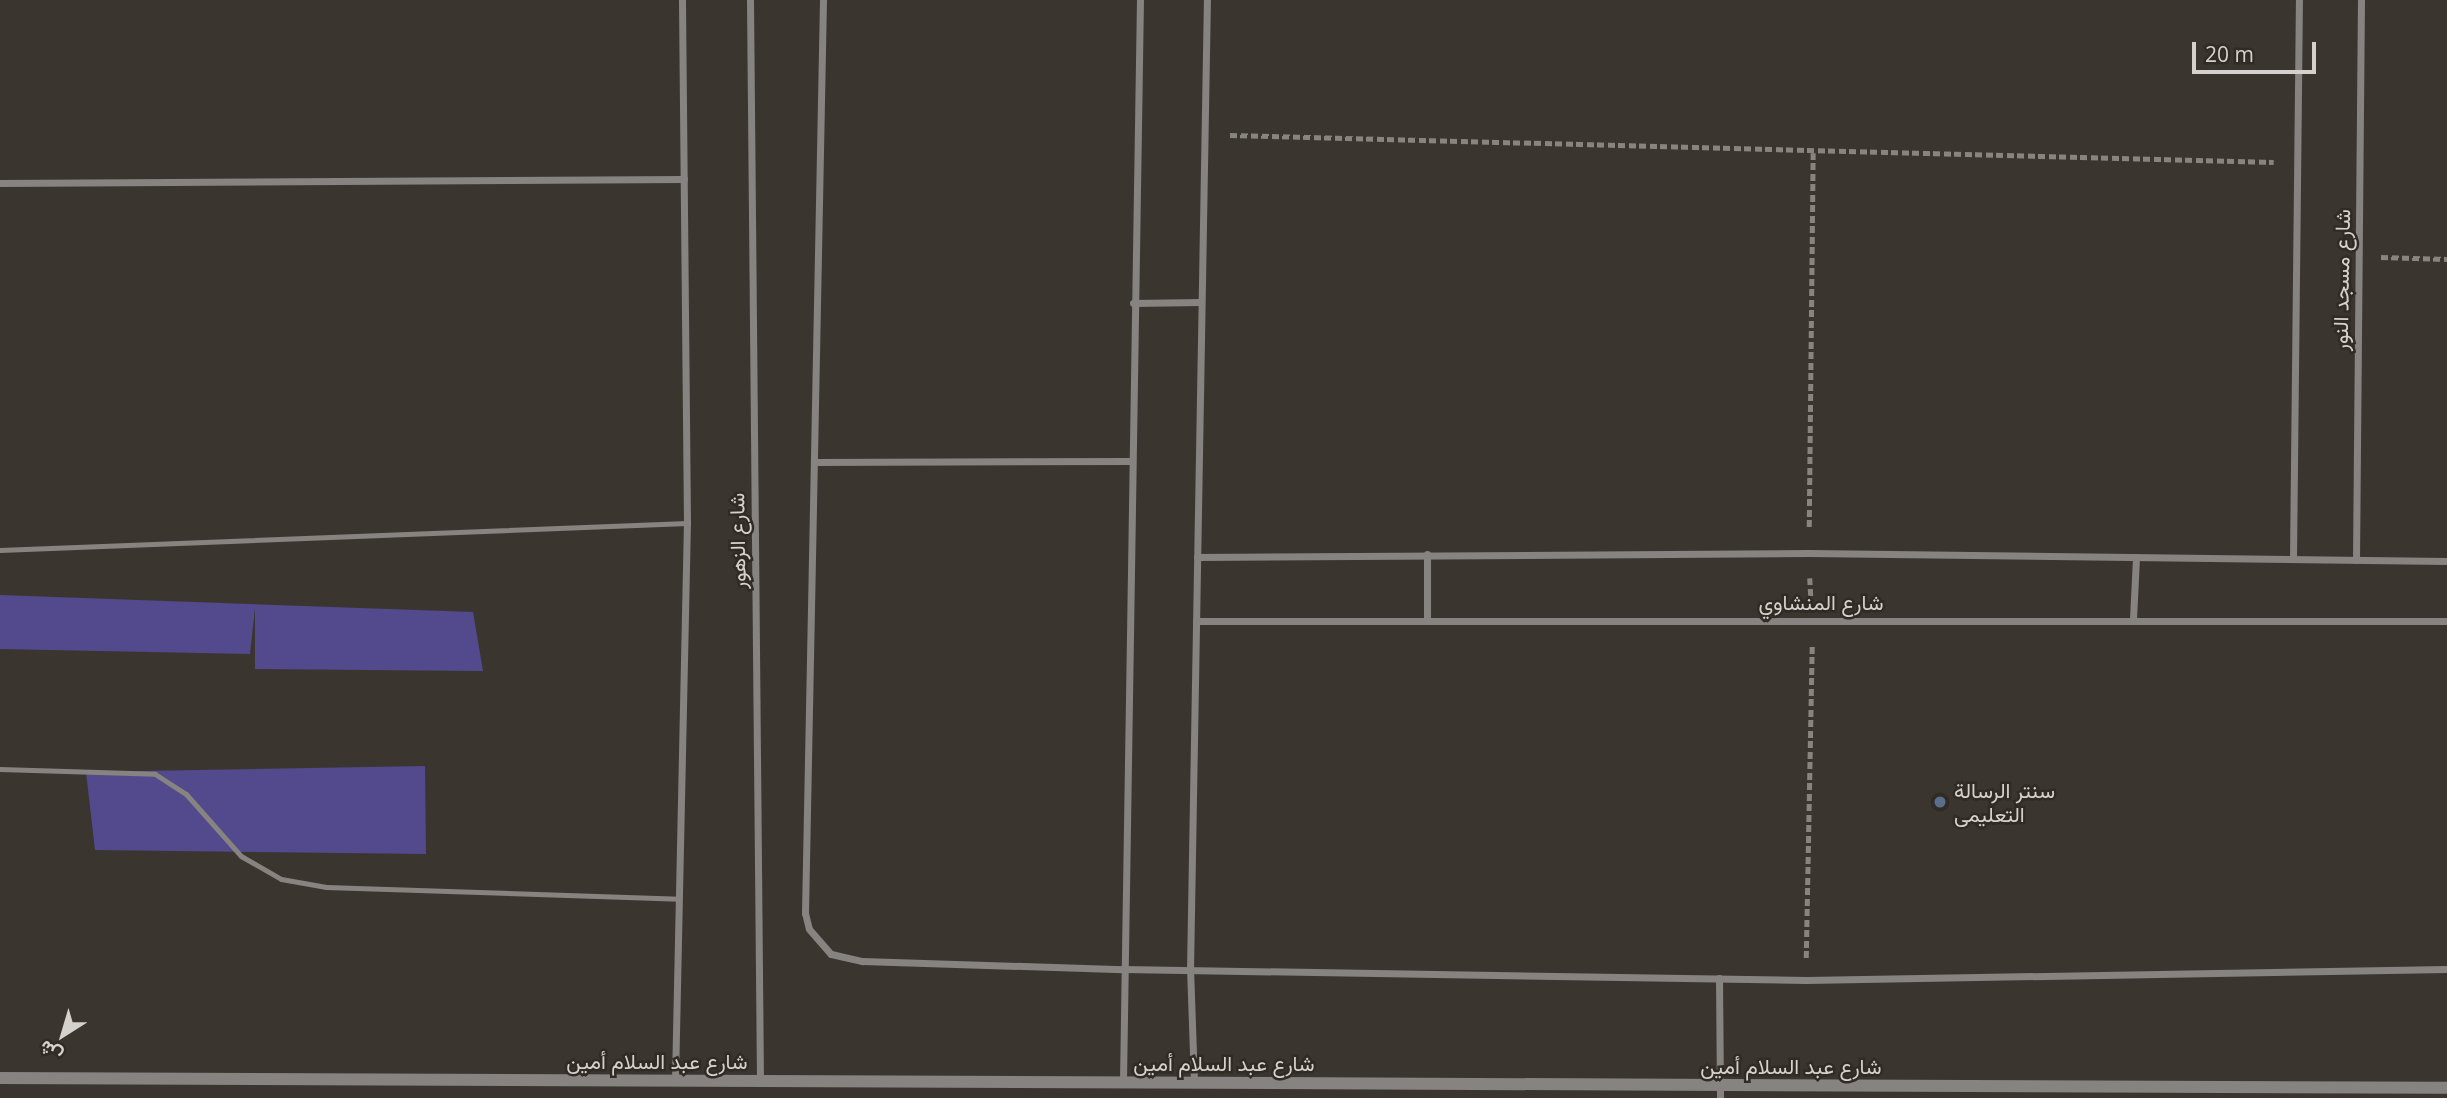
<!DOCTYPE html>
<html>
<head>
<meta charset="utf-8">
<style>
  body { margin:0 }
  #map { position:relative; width:2447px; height:1098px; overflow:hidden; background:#3a362f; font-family:"Open Sans",Vazirmatn,sans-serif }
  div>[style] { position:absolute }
  .building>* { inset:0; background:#524a8d }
  .path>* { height:4.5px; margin-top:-2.25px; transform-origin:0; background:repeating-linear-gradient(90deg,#88847f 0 7px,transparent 0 10.5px) }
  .service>* { height:5px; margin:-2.5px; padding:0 2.5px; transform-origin:2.5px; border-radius:2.5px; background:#878380 }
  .minor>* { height:7px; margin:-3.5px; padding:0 3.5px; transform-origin:3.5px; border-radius:3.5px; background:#878380 }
  .tertiary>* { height:12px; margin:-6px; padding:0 6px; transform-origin:6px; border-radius:6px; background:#878380 }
  .dots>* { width:19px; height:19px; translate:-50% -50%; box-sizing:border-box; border:4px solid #302c25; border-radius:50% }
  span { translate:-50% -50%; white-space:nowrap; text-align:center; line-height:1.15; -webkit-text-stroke:5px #302c25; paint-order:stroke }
  .street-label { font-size:21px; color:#d5d2ce }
  .poi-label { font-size:21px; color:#d5d2ce }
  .left { translate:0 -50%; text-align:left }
  .north { position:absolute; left:28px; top:1000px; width:70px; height:70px; -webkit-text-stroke:5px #302c25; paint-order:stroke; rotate:217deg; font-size:19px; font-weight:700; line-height:28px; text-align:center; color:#d5d2ce }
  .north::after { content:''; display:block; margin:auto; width:24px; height:32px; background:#d5d2ce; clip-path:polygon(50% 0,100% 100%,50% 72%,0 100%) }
  .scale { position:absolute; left:2192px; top:42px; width:124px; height:32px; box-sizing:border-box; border:4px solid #d5d2ce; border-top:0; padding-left:9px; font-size:21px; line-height:24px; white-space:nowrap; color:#d5d2ce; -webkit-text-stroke:5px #302c25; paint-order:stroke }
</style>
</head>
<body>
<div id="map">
  <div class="building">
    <div style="clip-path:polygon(0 595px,473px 612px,483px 671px,255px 669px,255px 608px,250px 654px,0 649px)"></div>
    <div style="clip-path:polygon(425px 766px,426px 854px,95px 850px,86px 772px)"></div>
  </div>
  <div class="path">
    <div style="left:1230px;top:135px;width:1044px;rotate:1.48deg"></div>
    <div style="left:2381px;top:257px;width:66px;rotate:1.7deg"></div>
    <div style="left:1809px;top:527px;width:374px;rotate:-89.4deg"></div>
    <div style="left:1810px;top:578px;width:19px;rotate:87deg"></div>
    <div style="left:1806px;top:958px;width:313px;rotate:-88.9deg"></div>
  </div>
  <div class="service">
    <div style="left:0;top:550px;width:688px;rotate:-2.25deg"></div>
    <div style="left:0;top:769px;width:155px;rotate:1.8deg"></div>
    <div style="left:155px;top:774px;width:37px;rotate:33deg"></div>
    <div style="left:186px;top:794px;width:83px;rotate:48.4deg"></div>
    <div style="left:241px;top:856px;width:46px;rotate:29.9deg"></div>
    <div style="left:281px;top:879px;width:46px;rotate:10.1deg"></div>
    <div style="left:326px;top:887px;width:353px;rotate:1.9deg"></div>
  </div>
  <div class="minor">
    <div style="left:750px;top:0;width:1081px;rotate:89.47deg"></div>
    <div style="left:823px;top:0;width:913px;rotate:91.13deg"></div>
    <div style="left:805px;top:913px;width:16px;rotate:76deg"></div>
    <div style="left:809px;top:929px;width:33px;rotate:49deg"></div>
    <div style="left:831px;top:954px;width:32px;rotate:13deg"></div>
    <div style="left:862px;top:961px;width:261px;rotate:1.8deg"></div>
    <div style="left:1123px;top:969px;width:683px;rotate:0.92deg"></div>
    <div style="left:1806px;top:980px;width:641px;rotate:-0.98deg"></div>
    <div style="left:0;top:183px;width:684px;rotate:-0.34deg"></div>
    <div style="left:1133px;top:303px;width:68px;rotate:-0.8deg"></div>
    <div style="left:814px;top:462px;width:317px;rotate:-0.2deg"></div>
    <div style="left:1197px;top:557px;width:612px;rotate:-0.37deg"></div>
    <div style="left:1809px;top:553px;width:638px;rotate:0.72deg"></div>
    <div style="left:2293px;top:559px;width:559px;rotate:-89.39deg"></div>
    <div style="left:2356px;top:560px;width:560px;rotate:-89.49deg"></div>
    <div style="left:2133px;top:619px;width:62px;rotate:-87.2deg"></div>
    <div style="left:1427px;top:620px;width:66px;rotate:-90deg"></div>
    <div style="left:1196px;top:621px;width:1251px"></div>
    <div style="left:1719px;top:978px;width:120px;rotate:89.5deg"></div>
    <div style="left:675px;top:1080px;width:557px;rotate:-88.77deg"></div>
    <div style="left:687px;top:523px;width:523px;rotate:-90.55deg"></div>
    <div style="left:1123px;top:1081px;width:1081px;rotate:-89.1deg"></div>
    <div style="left:1194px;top:1082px;width:112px;rotate:-92deg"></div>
    <div style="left:1190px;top:970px;width:970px;rotate:-89deg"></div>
  </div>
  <div class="tertiary">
    <div style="left:0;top:1078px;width:2447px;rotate:0.23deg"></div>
  </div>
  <div class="dots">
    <div style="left:1940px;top:802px;background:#5c6f8a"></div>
  </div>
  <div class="street-label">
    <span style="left:2341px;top:280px;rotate:-89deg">شارع مسجد النور</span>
    <span style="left:737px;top:541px;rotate:-91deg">شارع الزهور</span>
    <span style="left:1821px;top:602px">شارع المنشاوي</span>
    <span style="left:657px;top:1061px">شارع عبد السلام أمين</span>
    <span style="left:1224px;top:1063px">شارع عبد السلام أمين</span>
    <span style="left:1791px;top:1066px">شارع عبد السلام أمين</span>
  </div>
  <div class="poi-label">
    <span class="left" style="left:1954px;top:802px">سنتر الرسالة<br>التعليمى</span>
  </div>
  <div class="north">ش</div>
  <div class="scale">20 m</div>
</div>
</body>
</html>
